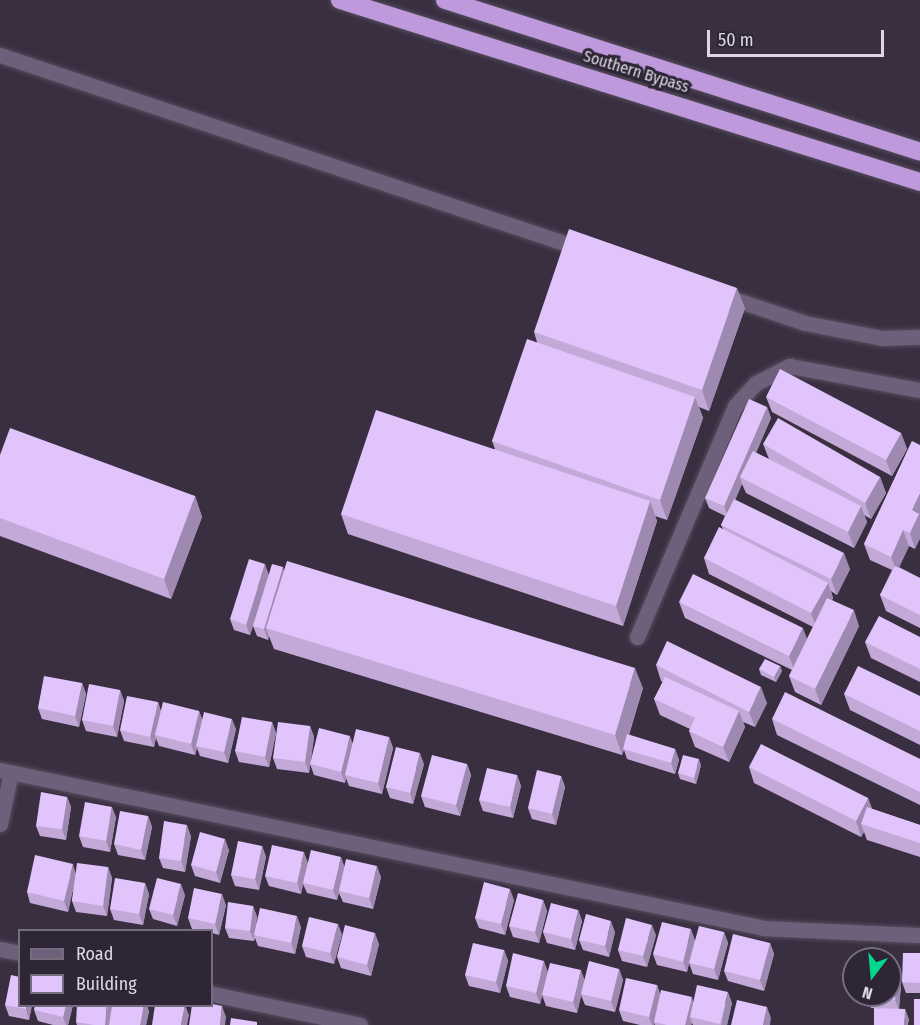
<!DOCTYPE html>
<html>
<head>
<meta charset="utf-8">
<style>
  body { margin:0 }
  #map { position:relative; width:920px; height:1025px; overflow:hidden; background:#392f41; font-family:"Fira Sans Condensed",sans-serif }
  div>[style] { position:absolute }
  .roads { filter:drop-shadow(0 0 2px #564d5e) drop-shadow(0 0 2px #564d5e) }
  .minor>* { height:15px; margin:-7.5px; padding:0 7.5px; transform-origin:7.5px; border-radius:7.5px; background:#6e607b }
  .highway>* { height:18px; margin:-9px; padding:0 9px; transform-origin:9px; border-radius:9px; background:#be9adc }
  .wall>* { inset:0; background:#c2a9d8 }
  .shaded-wall>* { inset:0; background:#9e89b0 }
  .building>* { inset:0; background:#e1c4fb }
  span { translate:-50% -50%; white-space:nowrap; text-align:center; line-height:1.15; -webkit-text-stroke:6px #2e2636; paint-order:stroke }
  .street-label { font-size:16px; color:#dcd7e2 }
  .legend { position:absolute; left:18px; top:929px; width:195px; height:78px; box-sizing:border-box; background:#2e2636; border:2px solid #746d7b; margin:0; padding:8px 10px; list-style:none; font-size:18px; color:#dcd7e2 }
  .legend li { display:flex; align-items:center; gap:12px; height:30px }
  .legend b { width:30px; border:2px solid #746d7b }
  .north { position:absolute; left:842px; top:947px; width:60px; height:60px; box-sizing:border-box; background:#2e2636; border:2px solid #746d7b; border-radius:50%; rotate:196deg; font-size:16px; font-weight:700; line-height:24px; text-align:center; color:#dcd7e2 }
  .north::after { content:''; display:block; margin:auto; width:21px; height:27px; background:#00d98c; clip-path:polygon(50% 0,100% 100%,50% 72%,0 100%) }
  .scale { position:absolute; left:707px; top:30px; width:177px; height:27px; box-sizing:border-box; border:3px solid #dcd7e2; border-top:0; padding-left:8px; font-size:18px; line-height:21px; white-space:nowrap; color:#dcd7e2; -webkit-text-stroke:4px #2e2636; paint-order:stroke }
</style>
</head>
<body>
<div id="map">
  <div class="roads">
    <div class="minor">
      <div style="left:0;top:55px;width:613px;rotate:18.43deg"></div>
      <div style="left:725px;top:296px;width:84px;rotate:18.6deg"></div>
      <div style="left:805px;top:323px;width:78px;rotate:11deg"></div>
      <div style="left:882px;top:338px;width:38px;rotate:-2deg"></div>
      <div style="left:637px;top:637px;width:251px;rotate:-67deg"></div>
      <div style="left:735px;top:406px;width:31px;rotate:-48deg"></div>
      <div style="left:756px;top:383px;width:38px;rotate:-27deg"></div>
      <div style="left:790px;top:366px;width:132px;rotate:10.5deg"></div>
      <div style="left:0;top:770px;width:780px;rotate:11.68deg"></div>
      <div style="left:764px;top:928px;width:156px;rotate:2.6deg"></div>
      <div style="left:0;top:824px;width:53px;rotate:-78.1deg"></div>
      <div style="left:0;top:949px;width:20px;rotate:11deg"></div>
      <div style="left:212px;top:994px;width:151px;rotate:11.8deg"></div>
    </div>
    <div class="highway">
      <div style="left:340px;top:0;width:608px;rotate:17.42deg"></div>
      <div style="left:445px;top:0;width:499px;rotate:17.7deg"></div>
    </div>
  </div>
  <div class="wall">
    <div style="clip-path:polygon(745px 308px,709px 411px,699px 407px,703px 418px,667px 520px,655px 516px,657px 521px,623px 626px,348px 534px,341px 514px,495px 449px,492px 441px,537px 342px,534px 332px)"></div>
    <div style="clip-path:polygon(766px 397px,901px 433px,907px 449px,892px 476px,772px 412px)"></div>
    <div style="clip-path:polygon(767px 407px,771px 418px,756px 453px,769px 459px,763px 444px,880px 477px,886px 493px,871px 519px,864px 515px,867px 522px,854px 548px,746px 493px,742px 484px,735px 500px,850px 569px,837px 595px,831px 591px,833px 598px,832px 600px,859px 626px,821px 705px,795px 692px,789px 676px,792px 670px,685px 618px,679px 602px,807px 639px,813px 627px,709px 574px,704px 558px,723px 529px,721px 525px,725px 516px,709px 508px,705px 498px)"></div>
    <div style="clip-path:polygon(912px 441px,915px 549px,909px 546px,899px 567px,920px 578px,920px 628px,886px 611px,880px 595px,892px 570px,870px 560px,864px 544px)"></div>
    <div style="clip-path:polygon(0 455px,195px 496px,202px 517px,171px 599px,0 536px)"></div>
    <div style="clip-path:polygon(284px 570px,643px 688px,629px 735px,675px 749px,679px 760px,675px 774px,627px 759px,624px 750px,622px 755px,274px 649px,269px 636px,268px 640px,257px 636px,253px 626px,250px 635px,234px 630px,230px 619px,269px 575px)"></div>
    <div style="clip-path:polygon(920px 637px,920px 682px,871px 658px,865px 642px)"></div>
    <div style="clip-path:polygon(656px 665px,767px 703px,755px 727px,743px 722px,745px 727px,729px 762px,695px 747px,689px 731px,690px 729px,660px 715px,654px 699px,663px 682px,661px 681px)"></div>
    <div style="clip-path:polygon(780px 666px,782px 671px,776px 682px,761px 675px,759px 669px)"></div>
    <div style="clip-path:polygon(82px 683px,86px 694px,79px 727px,42px 719px,38px 708px)"></div>
    <div style="clip-path:polygon(120px 690px,124px 701px,117px 737px,86px 731px,82px 720px)"></div>
    <div style="clip-path:polygon(844px 694px,920px 696px,920px 745px,850px 710px)"></div>
    <div style="clip-path:polygon(158px 702px,161px 711px,199px 711px,202px 719px,236px 729px,228px 763px,200px 756px,197px 748px,195px 755px,159px 746px,156px 738px,154px 747px,124px 741px,120px 730px)"></div>
    <div style="clip-path:polygon(772px 719px,920px 759px,920px 805px,777px 735px)"></div>
    <div style="clip-path:polygon(272px 722px,276px 733px,269px 767px,239px 762px,235px 751px)"></div>
    <div style="clip-path:polygon(310px 726px,314px 737px,309px 773px,277px 769px,273px 758px)"></div>
    <div style="clip-path:polygon(389px 737px,393px 748px,382px 794px,349px 786px,346px 778px,345px 783px,314px 775px,310px 764px,353px 743px)"></div>
    <div style="clip-path:polygon(424px 764px,413px 804px,390px 798px,386px 787px)"></div>
    <div style="clip-path:polygon(467px 764px,471px 775px,460px 816px,425px 807px,421px 796px)"></div>
    <div style="clip-path:polygon(701px 765px,696px 784px,680px 779px,678px 773px)"></div>
    <div style="clip-path:polygon(749px 767px,868px 798px,872px 809px,920px 825px,920px 857px,867px 840px,864px 832px,861px 837px,754px 783px)"></div>
    <div style="clip-path:polygon(517px 775px,521px 786px,513px 818px,483px 811px,479px 800px)"></div>
    <div style="clip-path:polygon(561px 776px,565px 787px,556px 825px,532px 819px,528px 808px)"></div>
    <div style="clip-path:polygon(67px 797px,71px 807px,66px 840px,40px 836px,36px 826px)"></div>
    <div style="clip-path:polygon(148px 816px,152px 827px,145px 860px,118px 855px,114px 844px)"></div>
    <div style="clip-path:polygon(116px 817px,110px 852px,83px 847px,79px 836px)"></div>
    <div style="clip-path:polygon(191px 836px,185px 872px,163px 868px,159px 858px)"></div>
    <div style="clip-path:polygon(262px 846px,266px 857px,259px 890px,235px 886px,231px 875px)"></div>
    <div style="clip-path:polygon(229px 850px,220px 883px,195px 876px,191px 865px)"></div>
    <div style="clip-path:polygon(308px 862px,344px 867px,381px 877px,373px 909px,343px 902px,339px 893px,337px 900px,307px 893px,303px 884px,301px 894px,269px 886px,265px 876px)"></div>
    <div style="clip-path:polygon(108px 867px,112px 878px,107px 916px,76px 912px,72px 901px,74px 885px,68px 912px,30px 903px,27px 892px,76px 873px)"></div>
    <div style="clip-path:polygon(145px 883px,149px 894px,143px 925px,114px 920px,110px 909px)"></div>
    <div style="clip-path:polygon(185px 895px,177px 926px,153px 919px,149px 909px)"></div>
    <div style="clip-path:polygon(514px 900px,505px 935px,479px 928px,475px 918px)"></div>
    <div style="clip-path:polygon(543px 900px,547px 911px,539px 943px,513px 937px,509px 926px)"></div>
    <div style="clip-path:polygon(226px 905px,219px 935px,212px 933px,212px 930px,199px 930px,192px 929px,188px 918px)"></div>
    <div style="clip-path:polygon(253px 906px,257px 917px,256px 923px,301px 927px,295px 954px,258px 946px,255px 938px,254px 941px,229px 938px,225px 928px)"></div>
    <div style="clip-path:polygon(578px 910px,582px 921px,575px 950px,547px 943px,543px 932px)"></div>
    <div style="clip-path:polygon(615px 932px,609px 957px,583px 950px,579px 940px)"></div>
    <div style="clip-path:polygon(724px 932px,728px 943px,718px 980px,693px 974px,689px 963px,687px 972px,657px 965px,653px 954px,695px 940px)"></div>
    <div style="clip-path:polygon(342px 934px,334px 964px,306px 957px,302px 946px)"></div>
    <div style="clip-path:polygon(656px 935px,647px 967px,622px 961px,618px 950px)"></div>
    <div style="clip-path:polygon(770px 943px,774px 954px,764px 991px,728px 981px,724px 971px)"></div>
    <div style="clip-path:polygon(379px 944px,371px 976px,341px 968px,337px 957px)"></div>
    <div style="clip-path:polygon(504px 950px,508px 961px,500px 993px,469px 986px,465px 975px)"></div>
    <div style="clip-path:polygon(920px 953px,920px 993px,906px 993px,902px 982px)"></div>
    <div style="clip-path:polygon(619px 969px,623px 980px,615px 1012px,585px 1005px,581px 995px,577px 1013px,546px 1006px,542px 995px)"></div>
    <div style="clip-path:polygon(548px 972px,540px 1004px,510px 997px,506px 986px)"></div>
    <div style="clip-path:polygon(901px 984px,899px 1009px,905px 1009px,909px 1020px,878px 1008px,871px 1008px,867px 997px)"></div>
    <div style="clip-path:polygon(657px 985px,660px 994px,693px 1002px,732px 1003px,727px 1025px,693px 1025px,692px 1023px,691px 1025px,655px 1025px,654px 1023px,654px 1025px,640px 1025px,623px 1021px,619px 1010px)"></div>
    <div style="clip-path:polygon(5px 1005px,32px 1005px,29px 1020px,9px 1016px)"></div>
    <div style="clip-path:polygon(73px 1005px,68px 1025px,53px 1025px,38px 1021px,34px 1010px)"></div>
    <div style="clip-path:polygon(149px 1011px,146px 1025px,77px 1025px,76px 1022px)"></div>
  </div>
  <div class="shaded-wall">
    <div style="clip-path:polygon(737px 288px,745px 308px,709px 411px,702px 390px)"></div>
    <div style="clip-path:polygon(695px 397px,703px 418px,667px 520px,660px 500px)"></div>
    <div style="clip-path:polygon(767px 407px,771px 418px,744px 479px,740px 477px,742px 484px,728px 517px,724px 506px)"></div>
    <div style="clip-path:polygon(901px 433px,907px 449px,892px 476px,886px 460px)"></div>
    <div style="clip-path:polygon(880px 477px,886px 493px,871px 519px,865px 503px)"></div>
    <div style="clip-path:polygon(920px 494px,920px 539px,915px 549px,910px 533px,912px 510px)"></div>
    <div style="clip-path:polygon(195px 496px,202px 517px,171px 599px,164px 579px)"></div>
    <div style="clip-path:polygon(650px 501px,657px 521px,623px 626px,616px 606px)"></div>
    <div style="clip-path:polygon(861px 506px,867px 522px,854px 548px,848px 532px)"></div>
    <div style="clip-path:polygon(903px 530px,909px 546px,897px 572px,891px 557px)"></div>
    <div style="clip-path:polygon(844px 553px,850px 569px,837px 595px,831px 579px)"></div>
    <div style="clip-path:polygon(265px 564px,269px 575px,250px 635px,246px 625px)"></div>
    <div style="clip-path:polygon(283px 567px,287px 578px,266px 628px,269px 636px,268px 640px,264px 629px)"></div>
    <div style="clip-path:polygon(828px 583px,833px 598px,817px 629px,811px 613px)"></div>
    <div style="clip-path:polygon(854px 610px,859px 626px,821px 705px,815px 689px)"></div>
    <div style="clip-path:polygon(803px 628px,809px 644px,795px 672px,789px 656px)"></div>
    <div style="clip-path:polygon(780px 666px,782px 671px,776px 682px,774px 677px)"></div>
    <div style="clip-path:polygon(635px 668px,643px 688px,622px 755px,615px 735px)"></div>
    <div style="clip-path:polygon(82px 683px,86px 694px,79px 727px,75px 716px)"></div>
    <div style="clip-path:polygon(761px 687px,767px 703px,755px 727px,749px 712px)"></div>
    <div style="clip-path:polygon(120px 690px,124px 701px,117px 737px,113px 726px)"></div>
    <div style="clip-path:polygon(158px 702px,161px 713px,155px 735px,156px 738px,154px 747px,150px 737px)"></div>
    <div style="clip-path:polygon(199px 711px,203px 721px,196px 746px,197px 748px,195px 755px,191px 744px)"></div>
    <div style="clip-path:polygon(739px 711px,745px 727px,729px 762px,723px 747px)"></div>
    <div style="clip-path:polygon(232px 719px,236px 729px,228px 763px,224px 752px)"></div>
    <div style="clip-path:polygon(272px 722px,276px 733px,269px 767px,265px 757px)"></div>
    <div style="clip-path:polygon(310px 726px,314px 737px,309px 773px,305px 762px)"></div>
    <div style="clip-path:polygon(350px 736px,354px 747px,345px 775px,346px 778px,345px 783px,341px 772px)"></div>
    <div style="clip-path:polygon(389px 737px,393px 748px,382px 794px,378px 783px)"></div>
    <div style="clip-path:polygon(675px 749px,679px 760px,675px 774px,671px 763px)"></div>
    <div style="clip-path:polygon(420px 753px,424px 764px,413px 804px,410px 793px)"></div>
    <div style="clip-path:polygon(699px 759px,701px 765px,696px 784px,694px 778px)"></div>
    <div style="clip-path:polygon(467px 764px,471px 775px,460px 816px,456px 805px)"></div>
    <div style="clip-path:polygon(517px 775px,521px 786px,513px 818px,510px 807px)"></div>
    <div style="clip-path:polygon(561px 776px,565px 787px,556px 825px,552px 814px)"></div>
    <div style="clip-path:polygon(67px 797px,71px 807px,66px 840px,62px 829px)"></div>
    <div style="clip-path:polygon(868px 798px,874px 814px,861px 824px,864px 832px,861px 837px,856px 821px)"></div>
    <div style="clip-path:polygon(112px 807px,116px 817px,110px 852px,106px 841px)"></div>
    <div style="clip-path:polygon(148px 816px,152px 827px,145px 860px,141px 850px)"></div>
    <div style="clip-path:polygon(187px 825px,191px 836px,185px 872px,181px 861px)"></div>
    <div style="clip-path:polygon(225px 839px,229px 850px,220px 883px,216px 872px)"></div>
    <div style="clip-path:polygon(262px 846px,266px 857px,259px 890px,255px 879px)"></div>
    <div style="clip-path:polygon(304px 852px,308px 863px,301px 894px,297px 883px)"></div>
    <div style="clip-path:polygon(341px 857px,345px 868px,337px 900px,333px 890px)"></div>
    <div style="clip-path:polygon(73px 864px,76px 875px,68px 912px,64px 901px)"></div>
    <div style="clip-path:polygon(377px 866px,381px 877px,373px 909px,369px 898px)"></div>
    <div style="clip-path:polygon(108px 867px,112px 878px,107px 916px,103px 906px)"></div>
    <div style="clip-path:polygon(145px 883px,149px 894px,143px 925px,139px 914px)"></div>
    <div style="clip-path:polygon(181px 884px,185px 895px,177px 926px,173px 915px)"></div>
    <div style="clip-path:polygon(510px 889px,514px 900px,505px 935px,501px 924px)"></div>
    <div style="clip-path:polygon(222px 894px,226px 905px,219px 935px,215px 924px)"></div>
    <div style="clip-path:polygon(543px 900px,547px 911px,539px 943px,535px 932px)"></div>
    <div style="clip-path:polygon(253px 906px,257px 917px,255px 936px,254px 935px,254px 941px,250px 931px)"></div>
    <div style="clip-path:polygon(578px 910px,582px 921px,575px 950px,571px 939px)"></div>
    <div style="clip-path:polygon(297px 916px,301px 927px,295px 954px,291px 943px)"></div>
    <div style="clip-path:polygon(611px 921px,615px 932px,609px 957px,605px 946px)"></div>
    <div style="clip-path:polygon(338px 924px,342px 934px,334px 964px,330px 953px)"></div>
    <div style="clip-path:polygon(652px 925px,656px 935px,647px 967px,643px 956px)"></div>
    <div style="clip-path:polygon(691px 929px,695px 940px,687px 972px,683px 962px)"></div>
    <div style="clip-path:polygon(724px 932px,728px 943px,718px 980px,714px 969px)"></div>
    <div style="clip-path:polygon(375px 933px,379px 944px,371px 976px,367px 965px)"></div>
    <div style="clip-path:polygon(770px 943px,774px 954px,764px 991px,760px 980px)"></div>
    <div style="clip-path:polygon(504px 950px,508px 961px,500px 993px,496px 982px)"></div>
    <div style="clip-path:polygon(544px 961px,548px 972px,540px 1004px,536px 993px)"></div>
    <div style="clip-path:polygon(619px 969px,623px 980px,615px 1012px,611px 1001px)"></div>
    <div style="clip-path:polygon(581px 970px,585px 981px,577px 1013px,573px 1002px)"></div>
    <div style="clip-path:polygon(897px 973px,901px 984px,899px 1010px,895px 1000px)"></div>
    <div style="clip-path:polygon(657px 985px,661px 996px,654px 1025px,652px 1025px,649px 1017px)"></div>
    <div style="clip-path:polygon(728px 992px,732px 1003px,727px 1025px,721px 1025px)"></div>
    <div style="clip-path:polygon(692px 997px,695px 1008px,690px 1017px,692px 1023px,691px 1025px,685px 1025px)"></div>
    <div style="clip-path:polygon(26px 1005px,32px 1005px,29px 1020px,26px 1009px)"></div>
    <div style="clip-path:polygon(66px 1005px,73px 1005px,68px 1025px,66px 1025px,63px 1017px)"></div>
    <div style="clip-path:polygon(107px 1005px,112px 1005px,110px 1025px,105px 1025px)"></div>
    <div style="clip-path:polygon(144px 1005px,147px 1005px,149px 1011px,146px 1025px,140px 1025px)"></div>
    <div style="clip-path:polygon(185px 1005px,189px 1015px,187px 1025px,181px 1025px)"></div>
    <div style="clip-path:polygon(222px 1006px,226px 1017px,225px 1025px,220px 1025px)"></div>
    <div style="clip-path:polygon(767px 1007px,771px 1018px,770px 1025px,763px 1025px)"></div>
    <div style="clip-path:polygon(905px 1009px,909px 1020px,908px 1025px,904px 1025px)"></div>
  </div>
  <div class="building">
    <div style="clip-path:polygon(569px 229px,737px 288px,702px 390px,534px 332px)"></div>
    <div style="clip-path:polygon(527px 339px,695px 397px,660px 500px,492px 441px)"></div>
    <div style="clip-path:polygon(780px 369px,901px 433px,886px 460px,766px 397px)"></div>
    <div style="clip-path:polygon(749px 399px,767px 407px,724px 506px,705px 498px)"></div>
    <div style="clip-path:polygon(376px 410px,650px 501px,616px 606px,341px 514px)"></div>
    <div style="clip-path:polygon(778px 418px,880px 477px,865px 503px,763px 444px)"></div>
    <div style="clip-path:polygon(10px 428px,195px 496px,164px 579px,0 518px,0 455px)"></div>
    <div style="clip-path:polygon(912px 441px,920px 445px,920px 494px,912px 510px,919px 514px,910px 533px,903px 530px,891px 557px,864px 544px)"></div>
    <div style="clip-path:polygon(753px 451px,861px 506px,848px 532px,740px 477px)"></div>
    <div style="clip-path:polygon(734px 499px,844px 553px,831px 579px,721px 525px)"></div>
    <div style="clip-path:polygon(719px 527px,828px 583px,811px 613px,704px 558px)"></div>
    <div style="clip-path:polygon(249px 559px,265px 564px,246px 625px,230px 619px)"></div>
    <div style="clip-path:polygon(287px 561px,635px 668px,615px 735px,266px 628px)"></div>
    <div style="clip-path:polygon(272px 564px,283px 567px,264px 629px,253px 626px)"></div>
    <div style="clip-path:polygon(895px 566px,920px 578px,920px 615px,880px 595px)"></div>
    <div style="clip-path:polygon(693px 574px,803px 628px,789px 656px,679px 602px)"></div>
    <div style="clip-path:polygon(827px 598px,854px 610px,815px 689px,789px 676px)"></div>
    <div style="clip-path:polygon(879px 616px,920px 637px,920px 669px,865px 642px)"></div>
    <div style="clip-path:polygon(667px 641px,761px 687px,749px 712px,656px 665px)"></div>
    <div style="clip-path:polygon(765px 659px,780px 666px,774px 677px,759px 669px)"></div>
    <div style="clip-path:polygon(858px 666px,920px 696px,920px 731px,844px 694px)"></div>
    <div style="clip-path:polygon(44px 676px,82px 683px,75px 716px,38px 708px)"></div>
    <div style="clip-path:polygon(665px 677px,739px 711px,723px 747px,689px 731px,695px 718px,654px 699px)"></div>
    <div style="clip-path:polygon(89px 684px,120px 690px,113px 726px,82px 720px)"></div>
    <div style="clip-path:polygon(785px 692px,920px 759px,920px 792px,772px 719px)"></div>
    <div style="clip-path:polygon(127px 696px,158px 702px,150px 737px,120px 730px)"></div>
    <div style="clip-path:polygon(163px 702px,199px 711px,191px 744px,155px 735px)"></div>
    <div style="clip-path:polygon(204px 712px,232px 719px,224px 752px,196px 746px)"></div>
    <div style="clip-path:polygon(242px 717px,272px 722px,265px 757px,235px 751px)"></div>
    <div style="clip-path:polygon(278px 722px,310px 726px,305px 762px,273px 758px)"></div>
    <div style="clip-path:polygon(319px 728px,350px 736px,341px 772px,310px 764px)"></div>
    <div style="clip-path:polygon(356px 729px,389px 737px,378px 783px,345px 775px)"></div>
    <div style="clip-path:polygon(627px 734px,675px 749px,671px 763px,623px 749px)"></div>
    <div style="clip-path:polygon(761px 744px,868px 798px,856px 821px,749px 767px)"></div>
    <div style="clip-path:polygon(396px 747px,420px 753px,410px 793px,386px 787px)"></div>
    <div style="clip-path:polygon(432px 755px,467px 764px,456px 805px,421px 796px)"></div>
    <div style="clip-path:polygon(683px 755px,699px 759px,694px 778px,678px 773px)"></div>
    <div style="clip-path:polygon(487px 768px,517px 775px,510px 807px,479px 800px)"></div>
    <div style="clip-path:polygon(537px 770px,561px 776px,552px 814px,528px 808px)"></div>
    <div style="clip-path:polygon(41px 792px,67px 797px,62px 829px,36px 826px)"></div>
    <div style="clip-path:polygon(85px 802px,112px 807px,106px 841px,79px 836px)"></div>
    <div style="clip-path:polygon(867px 807px,920px 825px,920px 843px,861px 824px)"></div>
    <div style="clip-path:polygon(120px 811px,148px 816px,141px 850px,114px 844px)"></div>
    <div style="clip-path:polygon(164px 821px,187px 825px,181px 861px,159px 858px)"></div>
    <div style="clip-path:polygon(200px 832px,225px 839px,216px 872px,191px 865px)"></div>
    <div style="clip-path:polygon(238px 841px,262px 846px,255px 879px,231px 875px)"></div>
    <div style="clip-path:polygon(272px 845px,304px 852px,297px 883px,265px 876px)"></div>
    <div style="clip-path:polygon(311px 850px,341px 857px,333px 890px,303px 883px)"></div>
    <div style="clip-path:polygon(35px 855px,73px 864px,64px 901px,27px 892px)"></div>
    <div style="clip-path:polygon(346px 859px,377px 866px,369px 898px,339px 891px)"></div>
    <div style="clip-path:polygon(77px 863px,108px 867px,103px 906px,72px 901px)"></div>
    <div style="clip-path:polygon(115px 878px,145px 883px,139px 914px,110px 909px)"></div>
    <div style="clip-path:polygon(157px 878px,181px 884px,173px 915px,149px 909px)"></div>
    <div style="clip-path:polygon(484px 882px,510px 889px,501px 924px,475px 918px)"></div>
    <div style="clip-path:polygon(194px 888px,222px 894px,215px 924px,188px 918px)"></div>
    <div style="clip-path:polygon(518px 893px,543px 900px,535px 932px,509px 926px)"></div>
    <div style="clip-path:polygon(228px 902px,253px 906px,250px 931px,225px 928px)"></div>
    <div style="clip-path:polygon(551px 903px,578px 910px,571px 939px,543px 932px)"></div>
    <div style="clip-path:polygon(260px 908px,297px 916px,291px 943px,254px 935px)"></div>
    <div style="clip-path:polygon(586px 914px,611px 921px,605px 946px,579px 940px)"></div>
    <div style="clip-path:polygon(309px 917px,338px 924px,330px 953px,302px 946px)"></div>
    <div style="clip-path:polygon(626px 918px,652px 925px,643px 956px,618px 950px)"></div>
    <div style="clip-path:polygon(662px 922px,691px 929px,683px 962px,653px 954px)"></div>
    <div style="clip-path:polygon(345px 925px,375px 933px,367px 965px,337px 957px)"></div>
    <div style="clip-path:polygon(699px 926px,724px 932px,714px 969px,689px 963px)"></div>
    <div style="clip-path:polygon(733px 934px,770px 943px,760px 980px,724px 971px)"></div>
    <div style="clip-path:polygon(473px 943px,504px 950px,496px 982px,465px 975px)"></div>
    <div style="clip-path:polygon(513px 953px,544px 961px,536px 993px,506px 986px)"></div>
    <div style="clip-path:polygon(903px 953px,920px 953px,920px 983px,902px 982px)"></div>
    <div style="clip-path:polygon(589px 961px,619px 969px,611px 1001px,581px 994px)"></div>
    <div style="clip-path:polygon(550px 963px,581px 970px,573px 1002px,542px 995px)"></div>
    <div style="clip-path:polygon(890px 973px,897px 973px,895px 1000px,867px 997px,867px 995px,890px 995px)"></div>
    <div style="clip-path:polygon(11px 975px,20px 977px,20px 1005px,26px 1005px,26px 1009px,5px 1005px)"></div>
    <div style="clip-path:polygon(626px 978px,657px 985px,649px 1017px,619px 1010px)"></div>
    <div style="clip-path:polygon(697px 985px,728px 992px,720px 1024px,690px 1017px)"></div>
    <div style="clip-path:polygon(661px 990px,692px 997px,685px 1025px,667px 1025px,654px 1022px)"></div>
    <div style="clip-path:polygon(914px 999px,920px 999px,920px 1025px,914px 1025px)"></div>
    <div style="clip-path:polygon(737px 1000px,767px 1007px,763px 1025px,731px 1025px)"></div>
    <div style="clip-path:polygon(212px 1004px,222px 1006px,220px 1025px,189px 1025px,192px 1005px,212px 1005px)"></div>
    <div style="clip-path:polygon(35px 1005px,66px 1005px,63px 1017px,34px 1010px)"></div>
    <div style="clip-path:polygon(77px 1005px,107px 1005px,105px 1025px,94px 1025px,76px 1022px)"></div>
    <div style="clip-path:polygon(112px 1005px,144px 1005px,140px 1025px,109px 1025px)"></div>
    <div style="clip-path:polygon(155px 1005px,185px 1005px,181px 1025px,152px 1025px)"></div>
    <div style="clip-path:polygon(874px 1008px,905px 1009px,904px 1025px,874px 1025px)"></div>
    <div style="clip-path:polygon(231px 1018px,257px 1022px,257px 1025px,230px 1025px)"></div>
  </div>
  <div class="street-label">
    <span style="left:636px;top:72px;rotate:17deg">Southern Bypass</span>
  </div>
  <ul class="legend">
  <li><b style="height:8px;background:#6e607b"></b>Road</li>
  <li><b style="height:16px;background:#e1c4fb"></b>Building</li>
  </ul>
  <div class="north">N</div>
  <div class="scale">50 m</div>
</div>
</body>
</html>
